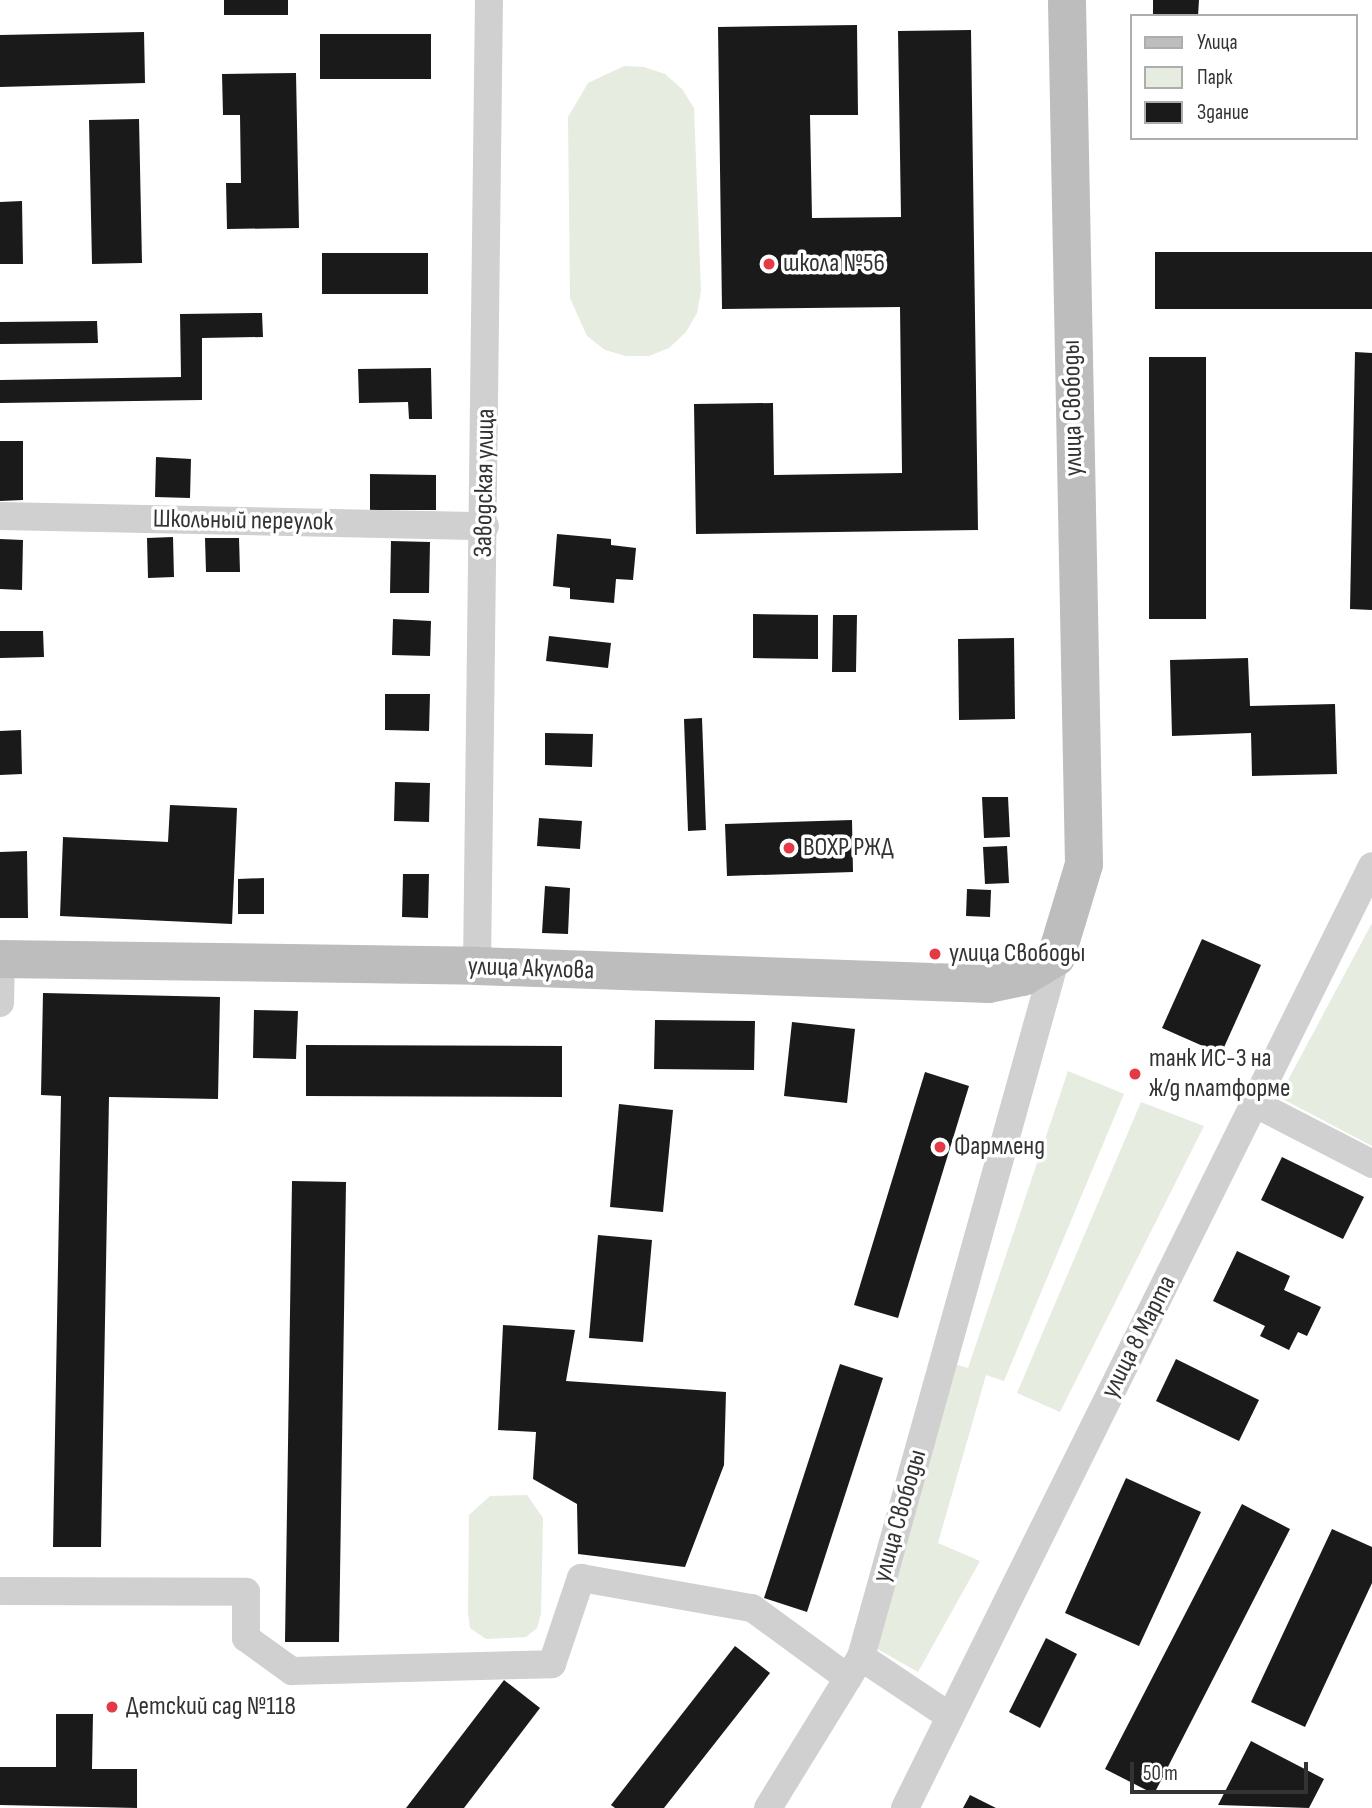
<!DOCTYPE html>
<html>
<head>
<meta charset="utf-8">
<style>
  body { margin:0 }
  #map { position:relative; width:1372px; height:1808px; overflow:hidden; background:#fff; font-family:"Sofia Sans Condensed",sans-serif }
  div>[style] { position:absolute }
  .green>* { inset:0; background:#e6ecdf }
  .building>* { inset:0; background:#1a1a1a }
  .street>* { height:28px; margin:-14px; padding:0 14px; transform-origin:14px; border-radius:14px; background:#d0d0d0 }
  .secondary>* { height:38px; margin:-19px; padding:0 19px; transform-origin:19px; border-radius:19px; background:#bdbdbd }
  .dots>* { width:19px; height:19px; translate:-50% -50%; box-sizing:border-box; border:4px solid #fff; border-radius:50% }
  span { translate:-50% -50%; white-space:nowrap; text-align:center; line-height:1.15; -webkit-text-stroke:7px #fff; paint-order:stroke }
  .poi-label { font-size:26px; color:#333 }
  .left { translate:0 -50%; text-align:left }
  .street-label { font-size:26px; color:#333 }
  .legend { position:absolute; left:1130px; top:14px; width:228px; height:126px; box-sizing:border-box; background:#fff; border:2px solid #adadad; margin:0; padding:9px 12px; list-style:none; font-size:21px; color:#333 }
  .legend li { display:flex; align-items:center; gap:14px; height:35px }
  .legend b { width:35px; border:2px solid #adadad }
  .scale { position:absolute; left:1130px; top:1762px; width:178px; height:32px; box-sizing:border-box; border:4px solid #333; border-top:0; padding-left:9px; font-size:21px; line-height:24px; white-space:nowrap; color:#333; -webkit-text-stroke:5px #fff; paint-order:stroke }
</style>
</head>
<body>
<div id="map">
  <div class="green">
    <div style="clip-path:polygon(624px 66px,644px 67px,665px 74px,682px 89px,694px 108px,701px 291px,697px 313px,686px 332px,669px 348px,649px 356px,626px 356px,605px 350px,587px 336px,570px 298px,568px 117px,588px 83px)"></div>
    <div style="clip-path:polygon(1372px 923px,1372px 1146px,1279px 1097px)"></div>
    <div style="clip-path:polygon(1068px 1071px,1124px 1094px,1004px 1381px,986px 1375px,938px 1543px,980px 1561px,918px 1672px,874px 1647px,951px 1363px,968px 1368px)"></div>
    <div style="clip-path:polygon(1141px 1102px,1204px 1126px,1060px 1412px,1017px 1393px)"></div>
    <div style="clip-path:polygon(527px 1495px,543px 1518px,541px 1614px,537px 1628px,526px 1637px,486px 1639px,470px 1628px,468px 1613px,469px 1515px,490px 1496px)"></div>
  </div>
  <div class="building">
    <div style="clip-path:polygon(224px 0,288px 0,288px 15px,224px 15px)"></div>
    <div style="clip-path:polygon(1153px 0,1199px 0,1198px 16px,1153px 16px)"></div>
    <div style="clip-path:polygon(857px 25px,858px 115px,810px 115px,812px 218px,901px 217px,898px 31px,971px 30px,978px 530px,696px 534px,694px 404px,773px 403px,774px 475px,902px 473px,900px 307px,722px 309px,718px 27px)"></div>
    <div style="clip-path:polygon(144px 32px,145px 83px,0 87px,0 35px)"></div>
    <div style="clip-path:polygon(320px 34px,431px 34px,431px 79px,320px 79px)"></div>
    <div style="clip-path:polygon(296px 73px,299px 228px,227px 229px,226px 183px,241px 183px,240px 115px,223px 115px,222px 74px)"></div>
    <div style="clip-path:polygon(139px 119px,142px 263px,92px 264px,89px 120px)"></div>
    <div style="clip-path:polygon(22px 201px,23px 264px,0 264px,0 202px)"></div>
    <div style="clip-path:polygon(1155px 252px,1372px 252px,1372px 309px,1155px 309px)"></div>
    <div style="clip-path:polygon(322px 253px,428px 253px,428px 294px,322px 294px)"></div>
    <div style="clip-path:polygon(262px 313px,263px 337px,202px 338px,202px 400px,0 403px,0 380px,181px 377px,180px 314px)"></div>
    <div style="clip-path:polygon(97px 321px,98px 343px,0 344px,0 322px)"></div>
    <div style="clip-path:polygon(1355px 352px,1372px 353px,1372px 610px,1350px 609px)"></div>
    <div style="clip-path:polygon(1149px 357px,1206px 357px,1206px 619px,1149px 619px)"></div>
    <div style="clip-path:polygon(431px 368px,432px 419px,409px 419px,408px 402px,359px 403px,358px 369px)"></div>
    <div style="clip-path:polygon(0 441px,23px 441px,23px 500px,0 501px)"></div>
    <div style="clip-path:polygon(156px 457px,191px 459px,190px 498px,155px 497px)"></div>
    <div style="clip-path:polygon(370px 474px,436px 475px,436px 510px,370px 510px)"></div>
    <div style="clip-path:polygon(557px 534px,611px 539px,611px 545px,636px 548px,633px 580px,616px 579px,614px 603px,570px 599px,570px 588px,553px 586px)"></div>
    <div style="clip-path:polygon(173px 537px,174px 577px,148px 578px,147px 538px)"></div>
    <div style="clip-path:polygon(205px 538px,239px 538px,240px 572px,206px 572px)"></div>
    <div style="clip-path:polygon(0 539px,23px 540px,22px 590px,0 589px)"></div>
    <div style="clip-path:polygon(391px 541px,430px 542px,429px 593px,390px 593px)"></div>
    <div style="clip-path:polygon(753px 614px,818px 615px,818px 659px,753px 658px)"></div>
    <div style="clip-path:polygon(833px 615px,857px 615px,856px 672px,832px 672px)"></div>
    <div style="clip-path:polygon(393px 619px,431px 621px,430px 656px,392px 655px)"></div>
    <div style="clip-path:polygon(0 631px,43px 631px,44px 657px,0 658px)"></div>
    <div style="clip-path:polygon(549px 636px,611px 643px,608px 668px,546px 661px)"></div>
    <div style="clip-path:polygon(1014px 638px,1015px 719px,959px 720px,958px 639px)"></div>
    <div style="clip-path:polygon(1248px 658px,1250px 706px,1335px 704px,1337px 774px,1252px 776px,1251px 733px,1172px 736px,1170px 660px)"></div>
    <div style="clip-path:polygon(385px 694px,430px 694px,429px 731px,385px 730px)"></div>
    <div style="clip-path:polygon(702px 718px,706px 830px,688px 831px,684px 719px)"></div>
    <div style="clip-path:polygon(21px 730px,22px 774px,0 775px,0 731px)"></div>
    <div style="clip-path:polygon(545px 733px,593px 734px,592px 767px,545px 765px)"></div>
    <div style="clip-path:polygon(395px 782px,430px 783px,429px 822px,394px 821px)"></div>
    <div style="clip-path:polygon(982px 797px,1008px 797px,1010px 837px,984px 838px)"></div>
    <div style="clip-path:polygon(170px 805px,237px 808px,232px 924px,60px 916px,63px 837px,168px 842px)"></div>
    <div style="clip-path:polygon(539px 818px,582px 821px,580px 849px,537px 846px)"></div>
    <div style="clip-path:polygon(852px 820px,853px 872px,727px 876px,725px 824px)"></div>
    <div style="clip-path:polygon(1007px 846px,1009px 883px,985px 884px,983px 847px)"></div>
    <div style="clip-path:polygon(27px 851px,28px 918px,0 918px,0 852px)"></div>
    <div style="clip-path:polygon(403px 874px,429px 874px,428px 918px,402px 917px)"></div>
    <div style="clip-path:polygon(264px 878px,264px 914px,238px 914px,238px 879px)"></div>
    <div style="clip-path:polygon(545px 886px,570px 888px,568px 934px,542px 933px)"></div>
    <div style="clip-path:polygon(967px 889px,991px 890px,990px 917px,966px 916px)"></div>
    <div style="clip-path:polygon(1202px 939px,1261px 965px,1221px 1054px,1162px 1028px)"></div>
    <div style="clip-path:polygon(43px 993px,220px 997px,218px 1099px,109px 1097px,101px 1547px,53px 1547px,61px 1096px,41px 1095px)"></div>
    <div style="clip-path:polygon(254px 1010px,298px 1011px,296px 1059px,253px 1058px)"></div>
    <div style="clip-path:polygon(655px 1020px,755px 1021px,754px 1070px,654px 1069px)"></div>
    <div style="clip-path:polygon(792px 1022px,855px 1029px,847px 1103px,784px 1096px)"></div>
    <div style="clip-path:polygon(306px 1045px,562px 1046px,562px 1097px,306px 1096px)"></div>
    <div style="clip-path:polygon(925px 1072px,969px 1086px,898px 1318px,854px 1305px)"></div>
    <div style="clip-path:polygon(619px 1104px,673px 1110px,663px 1212px,610px 1207px)"></div>
    <div style="clip-path:polygon(1282px 1157px,1364px 1197px,1343px 1239px,1261px 1200px)"></div>
    <div style="clip-path:polygon(292px 1181px,346px 1182px,339px 1642px,285px 1642px)"></div>
    <div style="clip-path:polygon(598px 1235px,652px 1240px,643px 1342px,589px 1338px)"></div>
    <div style="clip-path:polygon(1237px 1251px,1290px 1276px,1284px 1290px,1321px 1307px,1307px 1336px,1298px 1332px,1289px 1350px,1260px 1336px,1265px 1326px,1213px 1301px)"></div>
    <div style="clip-path:polygon(503px 1325px,575px 1330px,566px 1381px,726px 1392px,724px 1465px,685px 1567px,578px 1554px,577px 1504px,533px 1479px,536px 1432px,498px 1430px)"></div>
    <div style="clip-path:polygon(1176px 1359px,1259px 1400px,1239px 1441px,1156px 1401px)"></div>
    <div style="clip-path:polygon(840px 1364px,883px 1378px,807px 1612px,764px 1598px)"></div>
    <div style="clip-path:polygon(1126px 1478px,1201px 1512px,1139px 1646px,1065px 1613px)"></div>
    <div style="clip-path:polygon(1242px 1504px,1290px 1529px,1154px 1794px,1105px 1769px)"></div>
    <div style="clip-path:polygon(1332px 1529px,1372px 1547px,1372px 1583px,1305px 1727px,1251px 1702px)"></div>
    <div style="clip-path:polygon(1046px 1638px,1077px 1654px,1040px 1728px,1009px 1712px)"></div>
    <div style="clip-path:polygon(735px 1646px,770px 1673px,664px 1808px,615px 1808px,611px 1805px)"></div>
    <div style="clip-path:polygon(504px 1680px,540px 1708px,464px 1808px,406px 1808px)"></div>
    <div style="clip-path:polygon(56px 1714px,93px 1714px,92px 1769px,137px 1769px,137px 1808px,0 1805px,0 1767px,56px 1767px)"></div>
    <div style="clip-path:polygon(1251px 1741px,1324px 1779px,1309px 1808px,1218px 1805px)"></div>
    <div style="clip-path:polygon(970px 1795px,996px 1808px,963px 1808px)"></div>
  </div>
  <div class="street">
    <div style="left:0;top:516px;width:485px;rotate:1.2deg"></div>
    <div style="left:477px;top:966px;width:966px;rotate:-89.29deg"></div>
    <div style="left:0;top:1003px;width:44px;rotate:-88.7deg"></div>
    <div style="left:1256px;top:1104px;width:131px;rotate:27.3deg"></div>
    <div style="left:0;top:1591px;width:246px;rotate:0.2deg"></div>
    <div style="left:246px;top:1592px;width:46px;rotate:90deg"></div>
    <div style="left:246px;top:1638px;width:57px;rotate:35.7deg"></div>
    <div style="left:292px;top:1671px;width:260px;rotate:-1.5deg"></div>
    <div style="left:552px;top:1664px;width:91px;rotate:-71.4deg"></div>
    <div style="left:581px;top:1578px;width:174px;rotate:10deg"></div>
    <div style="left:752px;top:1608px;width:119px;rotate:36.1deg"></div>
    <div style="left:861px;top:1657px;width:106px;rotate:33.8deg"></div>
    <div style="left:768px;top:1808px;width:177px;rotate:-58.4deg"></div>
    <div style="left:861px;top:1657px;width:727px;rotate:-74.43deg"></div>
    <div style="left:905px;top:1808px;width:1051px;rotate:-63.63deg"></div>
  </div>
  <div class="secondary">
    <div style="left:0;top:959px;width:477px;rotate:0.8deg"></div>
    <div style="left:477px;top:966px;width:512px;rotate:2.01deg"></div>
    <div style="left:989px;top:984px;width:35px;rotate:-12deg"></div>
    <div style="left:1023px;top:977px;width:39px;rotate:-31deg"></div>
    <div style="left:1056px;top:957px;width:97px;rotate:-73.2deg"></div>
    <div style="left:1084px;top:864px;width:864px;rotate:-91.13deg"></div>
  </div>
  <div class="dots">
    <div style="left:769px;top:264px;background:#e63946"></div>
    <div style="left:789px;top:848px;background:#e63946"></div>
    <div style="left:935px;top:954px;background:#e63946"></div>
    <div style="left:1135px;top:1074px;background:#e63946"></div>
    <div style="left:940px;top:1147px;background:#e63946"></div>
    <div style="left:112px;top:1707px;background:#e63946"></div>
  </div>
  <div class="poi-label">
    <span class="left" style="left:783px;top:264px">школа №56</span>
    <span class="left" style="left:803px;top:848px">ВОХР РЖД</span>
    <span class="left" style="left:949px;top:954px">улица Свободы</span>
    <span class="left" style="left:1149px;top:1074px">танк ИС-3 на<br>ж/д платформе</span>
    <span class="left" style="left:954px;top:1147px">Фармленд</span>
    <span class="left" style="left:126px;top:1707px">Детский сад №118</span>
  </div>
  <div class="street-label">
    <span style="left:1073px;top:408px;rotate:-91deg">улица Свободы</span>
    <span style="left:485px;top:483px;rotate:-89deg">Заводская улица</span>
    <span style="left:243px;top:521px;rotate:1deg">Школьный переулок</span>
    <span style="left:531px;top:969px;rotate:2deg">улица Акулова</span>
    <span style="left:1139px;top:1337px;rotate:-63deg">улица 8 Марта</span>
    <span style="left:900px;top:1516px;rotate:-74deg">улица Свободы</span>
  </div>
  <ul class="legend">
  <li><b style="height:9px;background:#bdbdbd"></b>Улица</li>
  <li><b style="height:19px;background:#e6ecdf"></b>Парк</li>
  <li><b style="height:19px;background:#1a1a1a"></b>Здание</li>
  </ul>
  <div class="scale">50 m</div>
</div>
</body>
</html>
